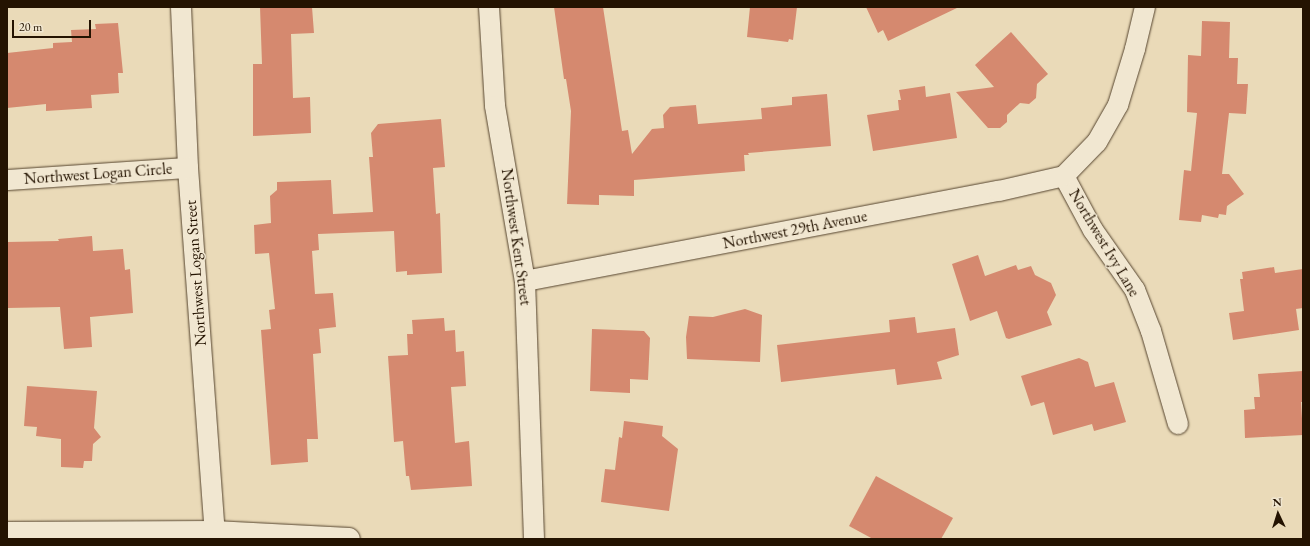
<!DOCTYPE html>
<html>
<head>
<meta charset="utf-8">
<style>
  body { margin:0 }
  #map { position:relative; width:1310px; height:546px; overflow:hidden; background:#eadab8; font-family:"EB Garamond",serif }
  div>[style] { position:absolute }
  .building>* { inset:0; background:#d5896f }
  .roads { filter:drop-shadow(0 0 1px #56452f) drop-shadow(0 0 1px #56452f) }
  .street>* { height:20px; margin:-10px; padding:0 10px; transform-origin:10px; border-radius:10px; background:#f1e7d1 }
  .secondary>* { height:22px; margin:-11px; padding:0 11px; transform-origin:11px; border-radius:11px; background:#f1e7d1 }
  span { translate:-50% -50%; white-space:nowrap; text-align:center; line-height:1.15; -webkit-text-stroke:3px #f1e7d1; paint-order:stroke }
  .street-label { font-size:16px; color:#241301 }
  .frame { position:absolute; inset:0; border:8px solid #241301; pointer-events:none }
  .north { position:absolute; left:1258px; top:494px; width:40px; height:40px; -webkit-text-stroke:3px #f1e7d1; paint-order:stroke; rotate:356deg; font-size:11px; font-weight:700; line-height:16px; text-align:center; color:#241301 }
  .north::after { content:''; display:block; margin:auto; width:14px; height:18px; background:#241301; clip-path:polygon(50% 0,100% 100%,50% 72%,0 100%) }
  .scale { position:absolute; left:12px; top:20px; width:79px; height:18px; box-sizing:border-box; border:2px solid #241301; border-top:0; padding-left:5px; font-size:12px; line-height:14px; white-space:nowrap; color:#241301; -webkit-text-stroke:3px #f1e7d1; paint-order:stroke }
</style>
</head>
<body>
<div id="map">
  <div class="building">
    <div style="clip-path:polygon(260px 7px,312px 7px,314px 33px,291px 34px,293px 98px,310px 97px,311px 133px,253px 136px,253px 64px,262px 64px)"></div>
    <div style="clip-path:polygon(554px 7px,603px 7px,622px 131px,628px 130px,632px 154px,652px 129px,664px 128px,663px 115px,670px 107px,696px 105px,698px 124px,762px 119px,761px 108px,792px 105px,792px 97px,827px 94px,831px 146px,748px 153px,749px 155px,744px 155px,745px 171px,634px 180px,634px 196px,599px 195px,599px 205px,567px 204px,571px 111px,566px 79px,564px 79px)"></div>
    <div style="clip-path:polygon(750px 7px,797px 7px,793px 40px,789px 39px,788px 42px,747px 37px)"></div>
    <div style="clip-path:polygon(866px 7px,959px 7px,888px 41px,883px 30px,878px 33px)"></div>
    <div style="clip-path:polygon(1202px 21px,1230px 22px,1229px 58px,1238px 58px,1237px 84px,1248px 84px,1246px 114px,1229px 113px,1222px 174px,1229px 174px,1244px 194px,1227px 206px,1226px 215px,1219px 214px,1218px 218px,1202px 215px,1201px 222px,1179px 220px,1184px 170px,1191px 171px,1197px 113px,1187px 112px,1188px 55px,1201px 56px)"></div>
    <div style="clip-path:polygon(118px 23px,123px 73px,118px 73px,119px 93px,91px 95px,92px 108px,46px 111px,46px 104px,7px 108px,7px 53px,53px 48px,53px 43px,72px 42px,71px 30px,96px 29px,95px 24px)"></div>
    <div style="clip-path:polygon(1011px 32px,1048px 74px,1037px 84px,1036px 98px,1029px 104px,1020px 103px,1007px 115px,1007px 122px,1000px 128px,988px 128px,956px 92px,994px 87px,975px 65px)"></div>
    <div style="clip-path:polygon(925px 86px,926px 97px,950px 93px,957px 138px,873px 151px,867px 115px,899px 110px,898px 100px,901px 100px,899px 90px)"></div>
    <div style="clip-path:polygon(441px 119px,445px 167px,433px 168px,436px 214px,440px 213px,442px 273px,407px 275px,407px 271px,396px 272px,394px 231px,318px 234px,319px 250px,312px 251px,315px 294px,333px 293px,336px 327px,319px 329px,321px 353px,313px 354px,318px 439px,307px 439px,308px 462px,271px 465px,261px 330px,271px 329px,269px 310px,275px 309px,269px 253px,255px 254px,254px 225px,271px 223px,270px 196px,277px 190px,277px 182px,331px 180px,333px 214px,373px 212px,369px 157px,373px 157px,371px 133px,378px 124px)"></div>
    <div style="clip-path:polygon(92px 236px,93px 251px,123px 249px,125px 270px,130px 269px,133px 313px,90px 317px,92px 347px,64px 349px,60px 307px,7px 308px,7px 242px,59px 241px,58px 239px)"></div>
    <div style="clip-path:polygon(978px 255px,985px 276px,1016px 265px,1018px 270px,1031px 266px,1035px 275px,1051px 283px,1056px 295px,1047px 312px,1052px 325px,1009px 339px,1006px 338px,997px 311px,970px 321px,952px 264px)"></div>
    <div style="clip-path:polygon(1274px 267px,1275px 273px,1303px 269px,1303px 308px,1296px 309px,1299px 330px,1233px 340px,1229px 313px,1244px 311px,1240px 279px,1243px 279px,1242px 272px)"></div>
    <div style="clip-path:polygon(745px 309px,762px 315px,760px 362px,687px 359px,686px 337px,689px 316px,713px 317px)"></div>
    <div style="clip-path:polygon(915px 317px,917px 333px,955px 328px,959px 355px,937px 362px,942px 379px,897px 385px,895px 369px,781px 382px,777px 345px,890px 332px,889px 320px)"></div>
    <div style="clip-path:polygon(444px 318px,445px 331px,455px 330px,456px 352px,464px 351px,466px 386px,451px 387px,455px 443px,469px 441px,472px 486px,411px 490px,409px 476px,406px 476px,403px 441px,394px 442px,388px 356px,408px 355px,407px 334px,413px 334px,412px 320px)"></div>
    <div style="clip-path:polygon(592px 329px,644px 331px,650px 338px,648px 380px,630px 379px,630px 393px,590px 391px)"></div>
    <div style="clip-path:polygon(1079px 358px,1088px 362px,1095px 387px,1114px 382px,1126px 422px,1094px 431px,1092px 424px,1053px 435px,1044px 402px,1031px 406px,1021px 376px)"></div>
    <div style="clip-path:polygon(1303px 371px,1303px 402px,1301px 402px,1303px 435px,1245px 438px,1244px 410px,1255px 409px,1254px 397px,1260px 397px,1258px 374px)"></div>
    <div style="clip-path:polygon(27px 386px,97px 391px,94px 428px,101px 437px,93px 444px,92px 461px,84px 461px,83px 468px,61px 467px,61px 439px,36px 436px,37px 427px,24px 426px)"></div>
    <div style="clip-path:polygon(624px 421px,663px 426px,662px 436px,678px 449px,669px 511px,601px 502px,605px 469px,615px 470px,619px 437px,622px 438px)"></div>
    <div style="clip-path:polygon(876px 476px,953px 518px,941px 539px,873px 539px,849px 526px)"></div>
  </div>
  <div class="roads">
    <div class="street">
      <div style="left:181px;top:7px;width:161px;rotate:87.5deg"></div>
      <div style="left:188px;top:168px;width:372px;rotate:85.8deg"></div>
      <div style="left:489px;top:7px;width:99px;rotate:86.5deg"></div>
      <div style="left:495px;top:106px;width:178px;rotate:80.3deg"></div>
      <div style="left:525px;top:281px;width:258px;rotate:88deg"></div>
      <div style="left:1064px;top:176px;width:61px;rotate:61.8deg"></div>
      <div style="left:1093px;top:230px;width:73px;rotate:55deg"></div>
      <div style="left:1135px;top:290px;width:44px;rotate:68.7deg"></div>
      <div style="left:1151px;top:331px;width:97px;rotate:73.8deg"></div>
      <div style="left:1064px;top:176px;width:47px;rotate:-45.9deg"></div>
      <div style="left:1097px;top:142px;width:43px;rotate:-60.4deg"></div>
      <div style="left:1118px;top:105px;width:59px;rotate:-73.1deg"></div>
      <div style="left:1135px;top:49px;width:43px;rotate:-76.6deg"></div>
      <div style="left:7px;top:180px;width:181px;rotate:-3.8deg"></div>
      <div style="left:525px;top:281px;width:482px;rotate:-10.8deg"></div>
      <div style="left:999px;top:191px;width:67px;rotate:-13deg"></div>
    </div>
    <div class="secondary">
      <div style="left:7px;top:533px;width:207px;rotate:-0.3deg"></div>
      <div style="left:214px;top:532px;width:135px;rotate:3deg"></div>
    </div>
  </div>
  <div class="street-label">
    <span style="left:98px;top:174px;rotate:-4deg">Northwest Logan Circle</span>
    <span style="left:795px;top:230px;rotate:-11deg">Northwest 29th Avenue</span>
    <span style="left:516px;top:237px;rotate:82deg">Northwest Kent Street</span>
    <span style="left:1104px;top:243px;rotate:59deg">Northwest Ivy Lane</span>
    <span style="left:196px;top:273px;rotate:-94deg">Northwest Logan Street</span>
  </div>
  <div class="frame"></div>
  <div class="north">N</div>
  <div class="scale">20 m</div>
</div>
</body>
</html>
